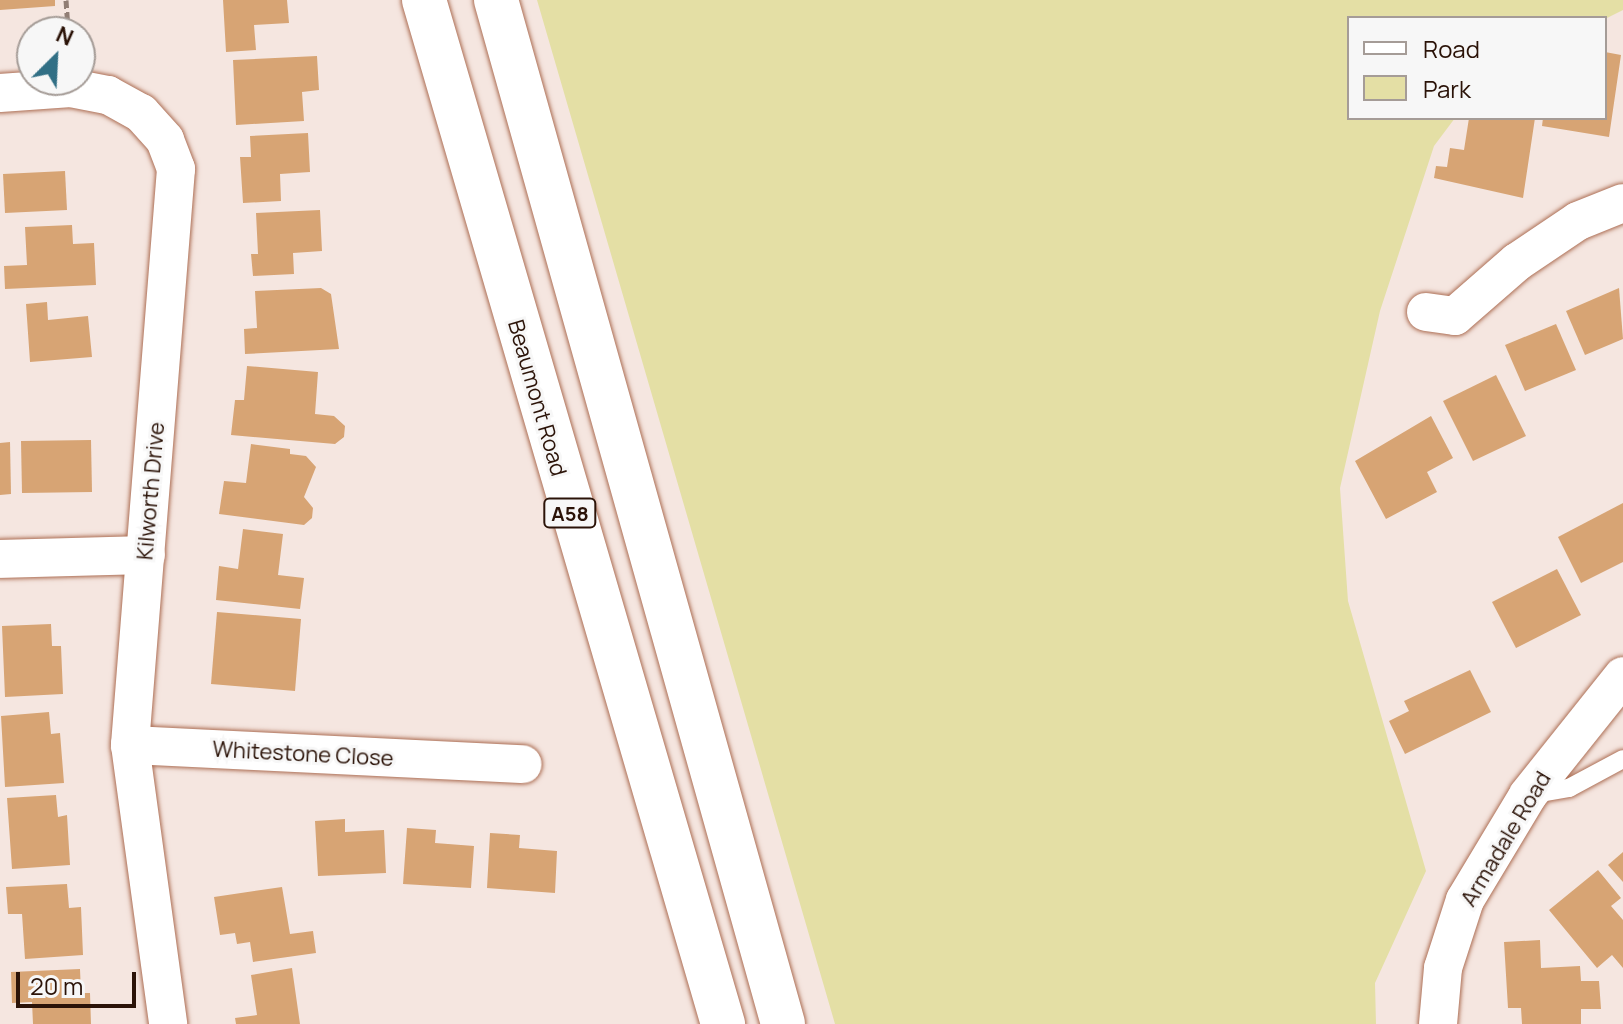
<!DOCTYPE html>
<html>
<head>
<meta charset="utf-8">
<style>
  body { margin:0 }
  #map { position:relative; width:1623px; height:1024px; overflow:hidden; background:#f5e6e0; font-family:Manrope,sans-serif }
  div>[style] { position:absolute }
  .green>* { inset:0; background:#e4dfa5 }
  .building>* { inset:0; background:#d7a474 }
  .path>* { height:5px; margin-top:-2.5px; transform-origin:0; background:repeating-linear-gradient(90deg,#917e75 0 8px,transparent 0 12px) }
  .roads { filter:drop-shadow(0 0 2px #ad6f55) drop-shadow(0 0 2px #ad6f55) }
  .lane>* { height:18px; margin:-9px; padding:0 9px; transform-origin:9px; border-radius:9px; background:#fff }
  .street>* { height:38px; margin:-19px; padding:0 19px; transform-origin:19px; border-radius:19px; background:#fff }
  .highway>* { height:44px; margin:-22px; padding:0 22px; transform-origin:22px; border-radius:22px; background:#fff }
  span { translate:-50% -50%; white-space:nowrap; text-align:center; line-height:1.15; -webkit-text-stroke:6px #f7f7f7; paint-order:stroke }
  .shield-label span { padding:2px 6px; background:#f7f7f7; border:2px solid; border-radius:6px; -webkit-text-stroke-width:0 }
  .shield-label { font-size:20px; color:#2b1308; font-weight:700 }
  .street-label { font-size:22px; color:#2b1308 }
  .legend { position:absolute; left:1347px; top:16px; width:260px; height:104px; box-sizing:border-box; background:#f7f7f7; border:2px solid #a59c97; margin:0; padding:10px 14px; list-style:none; font-size:24px; color:#2b1308 }
  .legend li { display:flex; align-items:center; gap:16px; height:40px }
  .legend b { width:40px; border:2px solid #a59c97 }
  .north { position:absolute; left:16px; top:16px; width:80px; height:80px; box-sizing:border-box; background:#f7f7f7; border:2px solid #a59c97; border-radius:50%; rotate:24deg; font-size:22px; font-weight:700; line-height:32px; text-align:center; color:#2b1308 }
  .north::after { content:''; display:block; margin:auto; width:28px; height:36px; background:#316f85; clip-path:polygon(50% 0,100% 100%,50% 72%,0 100%) }
  .scale { position:absolute; left:16px; top:972px; width:120px; height:36px; box-sizing:border-box; border:4px solid #2b1308; border-top:0; padding-left:10px; font-size:24px; line-height:28px; white-space:nowrap; color:#2b1308; -webkit-text-stroke:6px #f7f7f7; paint-order:stroke }
</style>
</head>
<body>
<div id="map">
  <div class="green">
    <div style="clip-path:polygon(537px 0,1623px 0,1623px 10px,1605px 19px,1349px 18px,1349px 118px,1455px 118px,1434px 146px,1380px 311px,1340px 488px,1348px 601px,1426px 871px,1375px 983px,1376px 1024px,835px 1024px)"></div>
  </div>
  <div class="building">
    <div style="clip-path:polygon(0 0,55px 0,55px 6px,0 10px)"></div>
    <div style="clip-path:polygon(223px 0,287px 0,289px 23px,254px 25px,256px 50px,226px 52px)"></div>
    <div style="clip-path:polygon(1605px 52px,1621px 55px,1609px 137px,1542px 126px,1543px 118px,1605px 118px)"></div>
    <div style="clip-path:polygon(317px 56px,319px 90px,302px 92px,304px 121px,236px 125px,233px 60px)"></div>
    <div style="clip-path:polygon(1469px 118px,1535px 118px,1523px 198px,1434px 178px,1436px 166px,1447px 167px,1450px 148px,1464px 150px)"></div>
    <div style="clip-path:polygon(308px 133px,310px 172px,280px 174px,281px 201px,243px 203px,240px 157px,251px 157px,250px 136px)"></div>
    <div style="clip-path:polygon(65px 171px,67px 210px,5px 213px,3px 174px)"></div>
    <div style="clip-path:polygon(320px 210px,322px 251px,293px 253px,294px 274px,253px 276px,251px 254px,258px 254px,256px 213px)"></div>
    <div style="clip-path:polygon(72px 225px,73px 244px,94px 243px,96px 285px,5px 289px,4px 266px,27px 265px,25px 227px)"></div>
    <div style="clip-path:polygon(321px 288px,331px 294px,339px 349px,245px 354px,244px 329px,257px 328px,255px 291px)"></div>
    <div style="clip-path:polygon(1619px 288px,1623px 339px,1585px 355px,1566px 311px)"></div>
    <div style="clip-path:polygon(47px 302px,48px 320px,88px 316px,92px 357px,30px 362px,26px 304px)"></div>
    <div style="clip-path:polygon(1556px 324px,1576px 370px,1525px 391px,1505px 345px)"></div>
    <div style="clip-path:polygon(247px 366px,318px 372px,315px 414px,334px 416px,345px 426px,344px 437px,335px 444px,231px 435px,235px 400px,244px 400px)"></div>
    <div style="clip-path:polygon(1496px 375px,1526px 436px,1473px 461px,1443px 401px)"></div>
    <div style="clip-path:polygon(1431px 416px,1453px 458px,1427px 472px,1437px 492px,1386px 519px,1355px 461px)"></div>
    <div style="clip-path:polygon(91px 440px,92px 492px,22px 493px,21px 441px)"></div>
    <div style="clip-path:polygon(10px 442px,11px 494px,0 495px,0 443px)"></div>
    <div style="clip-path:polygon(251px 444px,290px 449px,290px 454px,306px 456px,316px 467px,304px 497px,313px 508px,312px 518px,304px 525px,219px 514px,224px 481px,246px 483px)"></div>
    <div style="clip-path:polygon(1623px 503px,1623px 562px,1581px 583px,1558px 537px)"></div>
    <div style="clip-path:polygon(243px 529px,283px 534px,278px 575px,304px 578px,300px 609px,216px 600px,219px 566px,238px 569px)"></div>
    <div style="clip-path:polygon(1557px 569px,1581px 615px,1516px 648px,1492px 602px)"></div>
    <div style="clip-path:polygon(217px 612px,301px 619px,295px 691px,211px 684px)"></div>
    <div style="clip-path:polygon(51px 624px,52px 646px,61px 646px,63px 694px,5px 697px,2px 626px)"></div>
    <div style="clip-path:polygon(1470px 670px,1491px 712px,1405px 754px,1389px 721px,1409px 711px,1404px 701px)"></div>
    <div style="clip-path:polygon(49px 712px,51px 734px,60px 733px,64px 783px,5px 787px,1px 716px)"></div>
    <div style="clip-path:polygon(56px 795px,58px 817px,67px 815px,70px 865px,12px 869px,7px 798px)"></div>
    <div style="clip-path:polygon(345px 819px,345px 832px,384px 830px,386px 873px,318px 876px,315px 821px)"></div>
    <div style="clip-path:polygon(407px 828px,436px 830px,435px 843px,474px 846px,471px 888px,403px 884px)"></div>
    <div style="clip-path:polygon(490px 833px,520px 835px,519px 848px,557px 851px,555px 893px,487px 888px)"></div>
    <div style="clip-path:polygon(1623px 852px,1623px 882px,1608px 865px)"></div>
    <div style="clip-path:polygon(1598px 870px,1621px 898px,1611px 906px,1623px 920px,1623px 968px,1612px 955px,1597px 968px,1549px 910px)"></div>
    <div style="clip-path:polygon(67px 884px,69px 908px,81px 907px,83px 955px,25px 959px,22px 914px,8px 914px,6px 887px)"></div>
    <div style="clip-path:polygon(282px 887px,290px 934px,313px 931px,316px 953px,253px 962px,250px 942px,237px 944px,235px 933px,220px 935px,214px 897px)"></div>
    <div style="clip-path:polygon(1540px 940px,1541px 968px,1580px 966px,1581px 981px,1599px 981px,1601px 1009px,1581px 1009px,1581px 1024px,1522px 1024px,1521px 1008px,1508px 1008px,1504px 942px)"></div>
    <div style="clip-path:polygon(292px 968px,300px 1024px,236px 1024px,235px 1018px,257px 1015px,251px 975px)"></div>
    <div style="clip-path:polygon(80px 969px,81px 993px,90px 993px,91px 1024px,33px 1024px,32px 1002px,12px 1003px,11px 972px)"></div>
  </div>
  <div class="path">
    <div style="left:66px;top:0;width:32px;rotate:86deg"></div>
  </div>
  <div class="roads">
    <div class="lane">
      <div style="left:1535px;top:794px;width:35px;rotate:-10deg"></div>
      <div style="left:1569px;top:788px;width:61px;rotate:-28.2deg"></div>
    </div>
    <div class="street">
      <div style="left:0;top:93px;width:71px;rotate:-4deg"></div>
      <div style="left:71px;top:88px;width:38px;rotate:11deg"></div>
      <div style="left:108px;top:95px;width:38px;rotate:29deg"></div>
      <div style="left:141px;top:113px;width:36px;rotate:48deg"></div>
      <div style="left:165px;top:140px;width:31px;rotate:69deg"></div>
      <div style="left:176px;top:169px;width:578px;rotate:94.57deg"></div>
      <div style="left:130px;top:745px;width:282px;rotate:82.2deg"></div>
      <div style="left:1426px;top:312px;width:29px;rotate:8deg"></div>
      <div style="left:1455px;top:316px;width:82px;rotate:-41.1deg"></div>
      <div style="left:1517px;top:262px;width:73px;rotate:-33.9deg"></div>
      <div style="left:1578px;top:221px;width:48px;rotate:-21.8deg"></div>
      <div style="left:0;top:559px;width:146px;rotate:-1.6deg"></div>
      <div style="left:130px;top:745px;width:393px;rotate:2.8deg"></div>
      <div style="left:1438px;top:1024px;width:56px;rotate:-84.9deg"></div>
      <div style="left:1443px;top:968px;width:71px;rotate:-72.1deg"></div>
      <div style="left:1465px;top:900px;width:122px;rotate:-59deg"></div>
      <div style="left:1528px;top:795px;width:152px;rotate:-51.4deg"></div>
    </div>
    <div class="highway">
      <div style="left:424px;top:0;width:1067px;rotate:73.72deg"></div>
      <div style="left:496px;top:0;width:1063px;rotate:74.34deg"></div>
    </div>
  </div>
  <div class="shield-label">
    <span style="left:570px;top:513px">A58</span>
  </div>
  <div class="street-label">
    <span style="left:537px;top:398px;rotate:74deg">Beaumont Road</span>
    <span style="left:151px;top:491px;rotate:-85deg">Kilworth Drive</span>
    <span style="left:303px;top:754px;rotate:3deg">Whitestone Close</span>
    <span style="left:1506px;top:839px;rotate:-59deg">Armadale Road</span>
  </div>
  <ul class="legend">
  <li><b style="height:10px;background:#fff"></b>Road</li>
  <li><b style="height:22px;background:#e4dfa5"></b>Park</li>
  </ul>
  <div class="north">N</div>
  <div class="scale">20 m</div>
</div>
</body>
</html>
